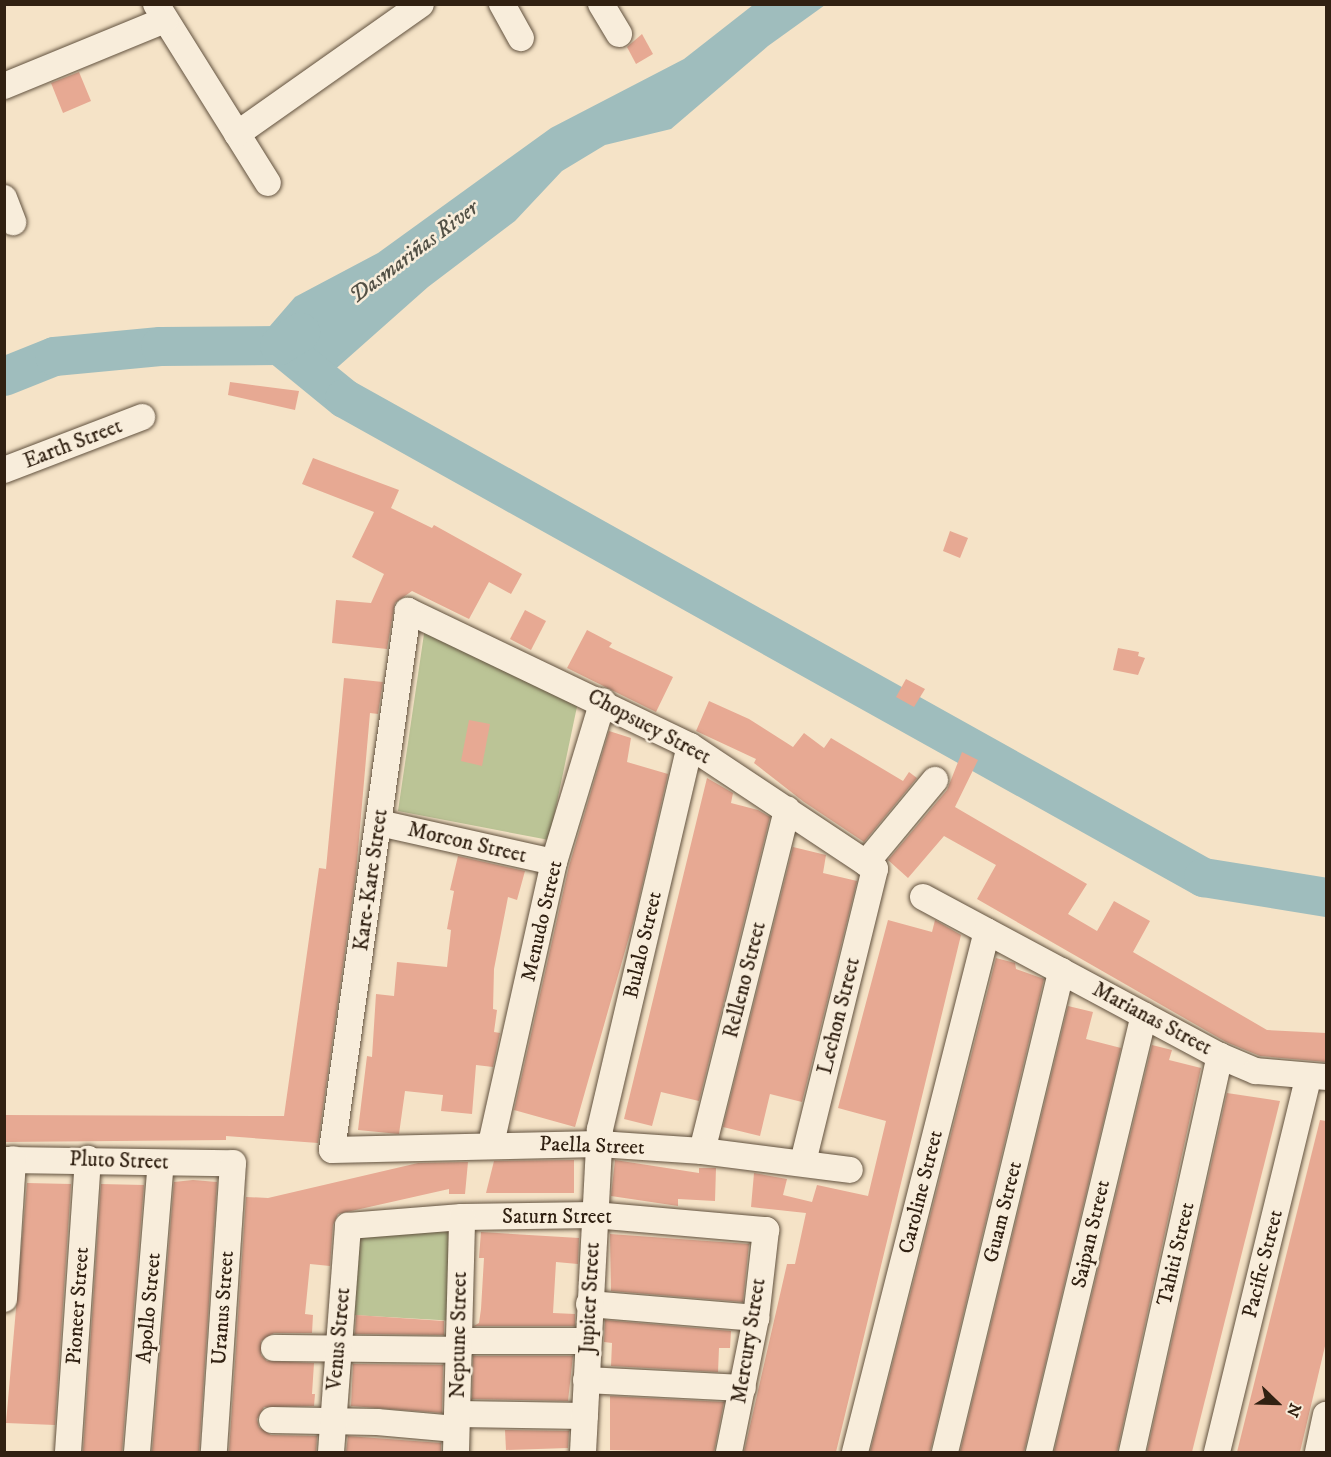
<!DOCTYPE html>
<html>
<head>
<meta charset="utf-8">
<style>
  body { margin:0 }
  #map { position:relative; width:1331px; height:1457px; overflow:hidden; background:#f5e3c7; font-family:"IM FELL DW Pica",serif }
  div>[style] { position:absolute }
  .green>* { inset:0; background:#bbc496 }
  .water>* { inset:0; background:#9fbdbd }
  .river>* { height:39px; margin:-19.5px; padding:0 19.5px; transform-origin:19.5px; border-radius:19.5px; background:#9fbdbd }
  .building>* { inset:0; background:#e7a993 }
  .roads { filter:drop-shadow(0 0 2px #62523f) drop-shadow(0 0 2px #62523f) }
  .minor>* { height:26px; margin:-13px; padding:0 13px; transform-origin:13px; border-radius:13px; background:#f8eddb }
  span { translate:-50% -50%; white-space:nowrap; text-align:center; line-height:1.15; -webkit-text-stroke:5px #f8eddb; paint-order:stroke }
  .street-label { font-size:21px; color:#312112 }
  .water-label { font-size:22px; color:#525045; font-style:italic }
  .frame { position:absolute; inset:0; border:6px solid #312112; pointer-events:none }
  .north { position:absolute; left:1247px; top:1373px; width:60px; height:60px; -webkit-text-stroke:4px #f8eddb; paint-order:stroke; rotate:113deg; font-size:16px; font-weight:700; line-height:24px; text-align:center; color:#312112 }
  .north::after { content:''; display:block; margin:auto; width:21px; height:27px; background:#312112; clip-path:polygon(50% 0,100% 100%,50% 72%,0 100%) }
</style>
</head>
<body>
<div id="map">
  <div class="green">
    <div style="clip-path:polygon(425px 627px,579px 697px,549px 840px,398px 811px)"></div>
    <div style="clip-path:polygon(458px 1225px,456px 1321px,352px 1315px,355px 1235px)"></div>
  </div>
  <div class="water">
    <div style="clip-path:polygon(753px 5px,825px 5px,768px 46px,671px 129px,605px 145px,562px 171px,515px 221px,428px 287px,331px 373px,263px 334px,295px 297px,378px 253px,551px 128px,684px 59px)"></div>
  </div>
  <div class="river">
    <div style="left:279px;top:345px;width:84px;rotate:39.2deg"></div>
    <div style="left:344px;top:398px;width:984px;rotate:29.15deg"></div>
    <div style="left:1203px;top:877px;width:125px;rotate:9.2deg"></div>
    <div style="left:4px;top:376px;width:54px;rotate:-21.8deg"></div>
    <div style="left:54px;top:356px;width:106px;rotate:-5.4deg"></div>
    <div style="left:160px;top:346px;width:119px;rotate:-0.5deg"></div>
    <div style="left:279px;top:345px;width:25px;rotate:-32deg"></div>
  </div>
  <div class="building">
    <div style="clip-path:polygon(642px 34px,653px 54px,636px 64px,627px 47px)"></div>
    <div style="clip-path:polygon(79px 72px,91px 101px,63px 113px,51px 83px)"></div>
    <div style="clip-path:polygon(230px 382px,299px 391px,295px 410px,228px 395px)"></div>
    <div style="clip-path:polygon(313px 458px,399px 490px,391px 508px,432px 528px,434px 525px,522px 574px,511px 594px,489px 582px,469px 619px,412px 591px,395px 603px,387px 649px,332px 643px,336px 600px,371px 603px,384px 574px,352px 557px,374px 512px,302px 484px)"></div>
    <div style="clip-path:polygon(950px 531px,968px 538px,960px 558px,943px 551px)"></div>
    <div style="clip-path:polygon(525px 610px,546px 621px,531px 650px,510px 639px)"></div>
    <div style="clip-path:polygon(587px 630px,612px 643px,609px 647px,673px 677px,656px 712px,567px 668px)"></div>
    <div style="clip-path:polygon(1118px 648px,1139px 652px,1138px 656px,1145px 658px,1138px 675px,1113px 670px)"></div>
    <div style="clip-path:polygon(344px 678px,383px 682px,378px 714px,370px 713px,356px 873px,318px 1143px,226px 1136px,226px 1140px,4px 1142px,4px 1115px,284px 1116px,319px 868px,326px 869px)"></div>
    <div style="clip-path:polygon(906px 679px,925px 689px,914px 707px,896px 697px)"></div>
    <div style="clip-path:polygon(709px 701px,749px 719px,793px 747px,804px 733px,824px 748px,831px 738px,903px 781px,909px 772px,917px 778px,864px 842px,804px 802px,754px 763px,756px 759px,696px 731px)"></div>
    <div style="clip-path:polygon(469px 720px,490px 724px,482px 766px,461px 761px)"></div>
    <div style="clip-path:polygon(609px 731px,631px 738px,627px 762px,668px 774px,635px 916px,575px 1127px,514px 1110px,569px 866px)"></div>
    <div style="clip-path:polygon(962px 752px,978px 760px,955px 807px,1087px 884px,1068px 914px,1097px 931px,1114px 901px,1150px 921px,1133px 952px,1267px 1030px,1326px 1033px,1326px 1062px,1260px 1056px,1226px 1042px,977px 899px,996px 865px,944px 836px,908px 878px,888px 860px,947px 790px)"></div>
    <div style="clip-path:polygon(707px 778px,733px 793px,731px 803px,758px 810px,770px 817px,699px 1101px,661px 1092px,652px 1126px,624px 1119px)"></div>
    <div style="clip-path:polygon(793px 847px,826px 855px,823px 873px,857px 881px,802px 1102px,770px 1094px,760px 1136px,723px 1127px)"></div>
    <div style="clip-path:polygon(458px 856px,525px 871px,517px 900px,508px 897px,494px 969px,493px 1009px,497px 1010px,494px 1032px,500px 1033px,493px 1067px,476px 1065px,472px 1114px,441px 1111px,443px 1095px,405px 1091px,399px 1134px,358px 1130px,367px 1056px,372px 1057px,376px 994px,394px 996px,397px 962px,447px 967px,451px 930px,447px 929px,454px 891px,450px 890px)"></div>
    <div style="clip-path:polygon(888px 920px,932px 932px,935px 920px,961px 935px,836px 1452px,744px 1452px,787px 1264px,795px 1264px,806px 1213px,751px 1207px,754px 1173px,787px 1179px,783px 1195px,812px 1202px,817px 1185px,868px 1196px,886px 1121px,838px 1108px)"></div>
    <div style="clip-path:polygon(996px 958px,1015px 963px,1016px 969px,1044px 979px,930px 1452px,870px 1452px)"></div>
    <div style="clip-path:polygon(1068px 1006px,1093px 1012px,1086px 1039px,1121px 1048px,1024px 1452px,960px 1452px)"></div>
    <div style="clip-path:polygon(1152px 1045px,1172px 1050px,1169px 1060px,1201px 1068px,1117px 1452px,1054px 1452px)"></div>
    <div style="clip-path:polygon(1227px 1093px,1280px 1101px,1192px 1452px,1147px 1452px)"></div>
    <div style="clip-path:polygon(1320px 1120px,1326px 1121px,1326px 1342px,1300px 1452px,1237px 1452px)"></div>
    <div style="clip-path:polygon(574px 1160px,574px 1193px,486px 1193px,494px 1161px)"></div>
    <div style="clip-path:polygon(615px 1160px,699px 1173px,699px 1168px,716px 1168px,715px 1201px,678px 1199px,678px 1206px,611px 1196px)"></div>
    <div style="clip-path:polygon(468px 1162px,465px 1194px,449px 1194px,449px 1189px,338px 1214px,333px 1225px,330px 1266px,310px 1264px,305px 1314px,313px 1315px,312px 1333px,274px 1333px,261px 1341px,261px 1355px,267px 1361px,314px 1363px,312px 1394px,315px 1394px,314px 1406px,264px 1407px,257px 1419px,259px 1427px,271px 1435px,317px 1436px,316px 1452px,229px 1452px,246px 1197px,268px 1198px,418px 1163px)"></div>
    <div style="clip-path:polygon(193px 1180px,217px 1182px,199px 1452px,152px 1452px,174px 1182px)"></div>
    <div style="clip-path:polygon(27px 1183px,71px 1184px,55px 1425px,6px 1423px)"></div>
    <div style="clip-path:polygon(101px 1184px,144px 1185px,122px 1452px,83px 1452px)"></div>
    <div style="clip-path:polygon(481px 1232px,579px 1238px,578px 1264px,556px 1262px,553px 1313px,575px 1314px,575px 1326px,474px 1326px,479px 1323px,481px 1309px,484px 1258px,479px 1258px)"></div>
    <div style="clip-path:polygon(610px 1234px,749px 1244px,743px 1302px,611px 1291px)"></div>
    <div style="clip-path:polygon(356px 1315px,444px 1321px,444px 1335px,355px 1334px)"></div>
    <div style="clip-path:polygon(605px 1320px,731px 1331px,730px 1348px,719px 1348px,718px 1372px,611px 1366px,612px 1343px,604px 1342px)"></div>
    <div style="clip-path:polygon(473px 1356px,573px 1356px,568px 1401px,472px 1399px)"></div>
    <div style="clip-path:polygon(353px 1364px,443px 1365px,442px 1413px,351px 1406px)"></div>
    <div style="clip-path:polygon(610px 1396px,724px 1402px,714px 1452px,610px 1450px)"></div>
    <div style="clip-path:polygon(505px 1430px,569px 1431px,568px 1448px,506px 1450px)"></div>
    <div style="clip-path:polygon(348px 1436px,441px 1443px,441px 1452px,346px 1452px)"></div>
  </div>
  <div class="roads">
    <div class="minor">
      <div style="left:156px;top:4px;width:211px;rotate:58deg"></div>
      <div style="left:502px;top:4px;width:39px;rotate:61deg"></div>
      <div style="left:601px;top:4px;width:35px;rotate:59deg"></div>
      <div style="left:4px;top:86px;width:174px;rotate:-22.3deg"></div>
      <div style="left:237px;top:134px;width:225px;rotate:-35.2deg"></div>
      <div style="left:4px;top:198px;width:26px;rotate:69deg"></div>
      <div style="left:4px;top:470px;width:148px;rotate:-21deg"></div>
      <div style="left:379px;top:823px;width:179px;rotate:12.6deg"></div>
      <div style="left:866px;top:863px;width:108px;rotate:-50.3deg"></div>
      <div style="left:923px;top:897px;width:337px;rotate:28.2deg"></div>
      <div style="left:1220px;top:1056px;width:39px;rotate:23deg"></div>
      <div style="left:1256px;top:1071px;width:70px;rotate:4.9deg"></div>
      <div style="left:491px;top:1144px;width:289px;rotate:-77.4deg"></div>
      <div style="left:554px;top:862px;width:168px;rotate:-73.1deg"></div>
      <div style="left:702px;top:1151px;width:352px;rotate:-76deg"></div>
      <div style="left:4px;top:1160px;width:229px;rotate:0.8deg"></div>
      <div style="left:233px;top:1163px;width:290px;rotate:93.8deg"></div>
      <div style="left:803px;top:1162px;width:302px;rotate:-76.2deg"></div>
      <div style="left:875px;top:869px;width:222px;rotate:-146.4deg"></div>
      <div style="left:690px;top:746px;width:313px;rotate:-154.4deg"></div>
      <div style="left:408px;top:611px;width:544px;rotate:98.03deg"></div>
      <div style="left:332px;top:1150px;width:267px;rotate:-1.3deg"></div>
      <div style="left:599px;top:1144px;width:103px;rotate:3.9deg"></div>
      <div style="left:702px;top:1151px;width:149px;rotate:7.3deg"></div>
      <div style="left:4px;top:1299px;width:140px;rotate:-86.3deg"></div>
      <div style="left:589px;top:1304px;width:168px;rotate:4.8deg"></div>
      <div style="left:459px;top:1341px;width:129px"></div>
      <div style="left:274px;top:1348px;width:185px;rotate:0.6deg"></div>
      <div style="left:586px;top:1380px;width:157px;rotate:2.9deg"></div>
      <div style="left:458px;top:1414px;width:127px;rotate:0.9deg"></div>
      <div style="left:272px;top:1420px;width:105px;rotate:1.1deg"></div>
      <div style="left:377px;top:1422px;width:79px;rotate:5.1deg"></div>
      <div style="left:68px;top:1452px;width:294px;rotate:-86.1deg"></div>
      <div style="left:137px;top:1452px;width:290px;rotate:-85.3deg"></div>
      <div style="left:331px;top:1452px;width:227px;rotate:-85.7deg"></div>
      <div style="left:348px;top:1226px;width:114px;rotate:-4.5deg"></div>
      <div style="left:462px;top:1217px;width:132px;rotate:-0.9deg"></div>
      <div style="left:594px;top:1215px;width:173px;rotate:5deg"></div>
      <div style="left:766px;top:1230px;width:89px;rotate:96.5deg"></div>
      <div style="left:756px;top:1318px;width:137px;rotate:101.4deg"></div>
      <div style="left:456px;top:1452px;width:235px;rotate:-88.5deg"></div>
      <div style="left:583px;top:1452px;width:323px;rotate:-87deg"></div>
      <div style="left:600px;top:1129px;width:393px;rotate:-76.8deg"></div>
      <div style="left:855px;top:1452px;width:537px;rotate:-75.78deg"></div>
      <div style="left:945px;top:1452px;width:495px;rotate:-76.4deg"></div>
      <div style="left:1039px;top:1452px;width:449px;rotate:-76.5deg"></div>
      <div style="left:1132px;top:1452px;width:406px;rotate:-77.5deg"></div>
      <div style="left:1217px;top:1452px;width:387px;rotate:-76.3deg"></div>
      <div style="left:1318px;top:1452px;width:38px;rotate:-78deg"></div>
    </div>
  </div>
  <div class="street-label">
    <span style="left:73px;top:444px;rotate:-21deg">Earth Street</span>
    <span style="left:649px;top:727px;rotate:28deg">Chopsuey Street</span>
    <span style="left:467px;top:843px;rotate:13deg">Morcon Street</span>
    <span style="left:371px;top:880px;rotate:-82deg">Kare-Kare Street</span>
    <span style="left:542px;top:921px;rotate:-77deg">Menudo Street</span>
    <span style="left:643px;top:945px;rotate:-77deg">Bulalo Street</span>
    <span style="left:745px;top:980px;rotate:-76deg">Relleno Street</span>
    <span style="left:839px;top:1016px;rotate:-76deg">Lechon Street</span>
    <span style="left:1152px;top:1019px;rotate:28deg">Marianas Street</span>
    <span style="left:592px;top:1146px;rotate:2deg">Paella Street</span>
    <span style="left:119px;top:1161px;rotate:2deg">Pluto Street</span>
    <span style="left:921px;top:1192px;rotate:-76deg">Caroline Street</span>
    <span style="left:1003px;top:1212px;rotate:-76deg">Guam Street</span>
    <span style="left:557px;top:1217px">Saturn Street</span>
    <span style="left:1091px;top:1234px;rotate:-77deg">Saipan Street</span>
    <span style="left:1176px;top:1254px;rotate:-77deg">Tahiti Street</span>
    <span style="left:1263px;top:1264px;rotate:-76deg">Pacific Street</span>
    <span style="left:590px;top:1298px;rotate:-87deg">Jupiter Street</span>
    <span style="left:78px;top:1306px;rotate:-86deg">Pioneer Street</span>
    <span style="left:149px;top:1308px;rotate:-85deg">Apollo Street</span>
    <span style="left:223px;top:1308px;rotate:-86deg">Uranus Street</span>
    <span style="left:459px;top:1335px;rotate:-89deg">Neptune Street</span>
    <span style="left:339px;top:1339px;rotate:-85deg">Venus Street</span>
    <span style="left:749px;top:1341px;rotate:-81deg">Mercury Street</span>
  </div>
  <div class="water-label">
    <span style="left:414px;top:252px;rotate:-37deg">Dasmariñas River</span>
  </div>
  <div class="frame"></div>
  <div class="north">N</div>
</div>
</body>
</html>
